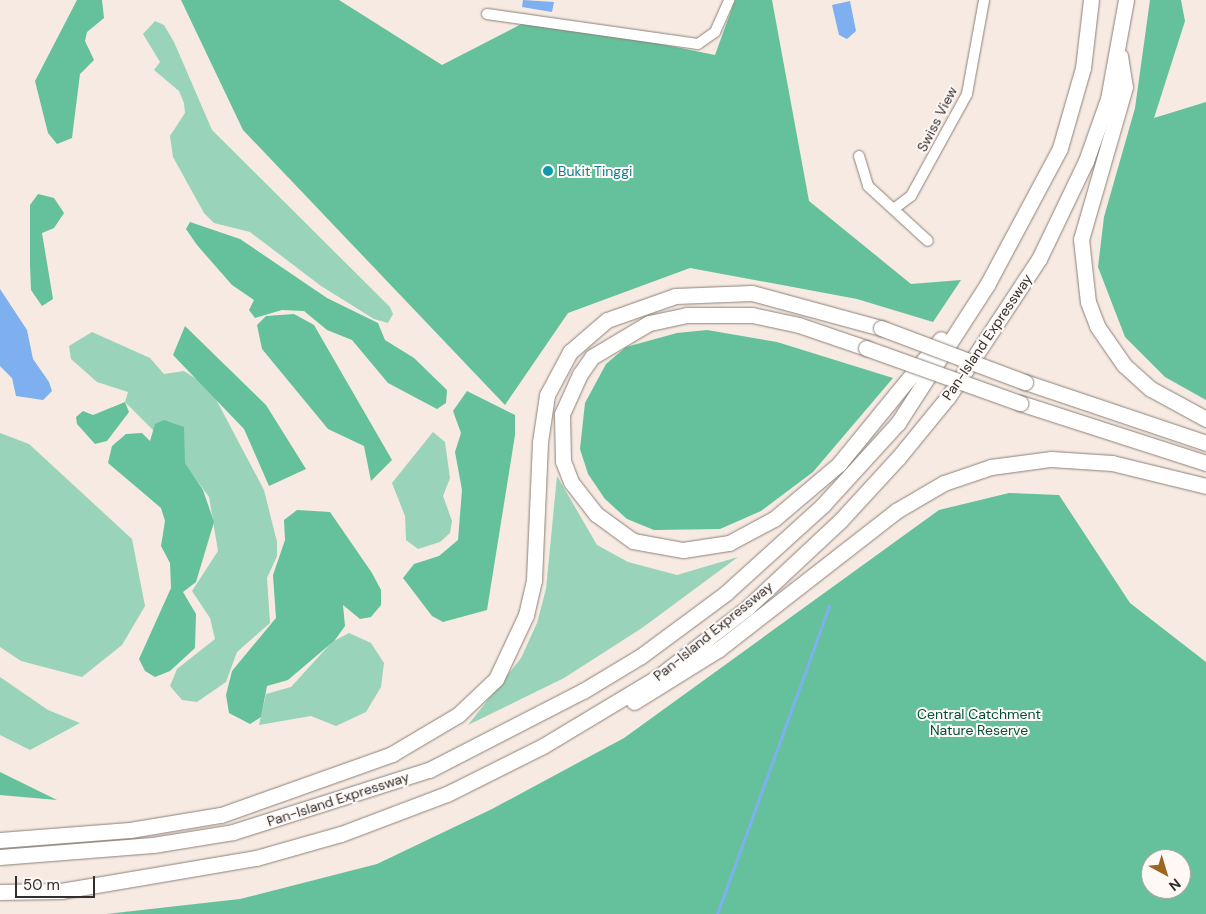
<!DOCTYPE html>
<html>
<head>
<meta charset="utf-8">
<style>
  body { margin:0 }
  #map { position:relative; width:1206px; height:914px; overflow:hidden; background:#f6eae2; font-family:"DM Sans",sans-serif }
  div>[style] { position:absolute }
  .green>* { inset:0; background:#99d3b9 }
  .forest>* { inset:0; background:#64c19b }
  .water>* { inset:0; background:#7eafee }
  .stream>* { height:3px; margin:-1.5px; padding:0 1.5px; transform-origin:1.5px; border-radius:1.5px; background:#7eafee }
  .roads { filter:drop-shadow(0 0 1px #8c8179) drop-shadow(0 0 1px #8c8179) }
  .minor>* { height:10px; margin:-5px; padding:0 5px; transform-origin:5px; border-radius:5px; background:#fff }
  .highway>* { height:15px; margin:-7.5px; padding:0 7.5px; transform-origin:7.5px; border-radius:7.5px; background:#fff }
  .bridges { filter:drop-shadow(0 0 1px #8c8179) drop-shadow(0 0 1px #8c8179) }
  .highway-bridge>* { height:15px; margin:-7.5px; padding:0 7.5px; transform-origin:7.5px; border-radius:7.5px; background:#fff }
  .dots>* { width:14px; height:14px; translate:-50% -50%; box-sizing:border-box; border:2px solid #fef9f6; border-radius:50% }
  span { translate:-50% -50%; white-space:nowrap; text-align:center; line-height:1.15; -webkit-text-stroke:4px #fef9f6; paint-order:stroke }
  .street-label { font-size:14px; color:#332e2b }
  .culture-label { font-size:14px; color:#0d838f }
  .left { translate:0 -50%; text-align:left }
  .park-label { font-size:14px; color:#005038 }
  .north { position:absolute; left:1141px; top:849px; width:50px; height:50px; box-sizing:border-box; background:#fef9f6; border:1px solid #ada8a5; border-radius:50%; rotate:141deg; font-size:14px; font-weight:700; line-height:20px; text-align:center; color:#332e2b }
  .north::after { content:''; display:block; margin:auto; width:18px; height:22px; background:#9c6520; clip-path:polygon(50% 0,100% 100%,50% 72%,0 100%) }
  .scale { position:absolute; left:15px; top:876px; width:80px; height:22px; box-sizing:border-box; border:2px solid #332e2b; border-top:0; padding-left:6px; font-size:15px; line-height:18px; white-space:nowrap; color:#332e2b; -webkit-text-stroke:4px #fef9f6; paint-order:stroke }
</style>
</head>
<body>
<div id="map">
  <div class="green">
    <div style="clip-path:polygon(155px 21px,164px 25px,174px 42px,212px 130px,390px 307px,393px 314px,388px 323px,374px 319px,321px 286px,250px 232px,214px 223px,204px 213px,173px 157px,170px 136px,185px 113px,184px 103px,179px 91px,154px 70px,160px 62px,143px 34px)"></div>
    <div style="clip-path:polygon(92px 332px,150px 358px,164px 374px,184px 371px,210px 388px,264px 490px,277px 542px,277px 556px,267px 578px,270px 623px,237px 652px,226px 682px,197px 702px,182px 700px,170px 686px,177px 669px,215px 639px,210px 618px,192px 591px,218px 551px,209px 497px,178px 455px,125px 402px,128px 392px,97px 382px,71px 359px,69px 346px)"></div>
    <div style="clip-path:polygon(433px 432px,445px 442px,450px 478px,443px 496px,452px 521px,450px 533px,440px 542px,418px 549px,406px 540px,405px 516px,392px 483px)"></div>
    <div style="clip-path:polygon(0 433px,29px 444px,132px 539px,145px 606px,122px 645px,82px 677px,21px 661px,0 647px)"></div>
    <div style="clip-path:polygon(557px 476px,597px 545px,628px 562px,677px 575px,738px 557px,642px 628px,564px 678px,468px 725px,521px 658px,537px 623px,546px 589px)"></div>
    <div style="clip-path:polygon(349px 633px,371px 643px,384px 663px,381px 687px,366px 712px,336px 726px,311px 716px,259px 725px,266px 694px,291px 687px,332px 642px)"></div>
    <div style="clip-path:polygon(0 677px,48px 710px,80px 723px,30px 750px,0 735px)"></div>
  </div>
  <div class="forest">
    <div style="clip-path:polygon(77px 0,102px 0,104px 18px,87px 32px,85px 41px,94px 60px,80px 74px,72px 138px,57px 144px,48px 133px,35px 81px)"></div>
    <div style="clip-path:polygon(181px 0,339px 0,442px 65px,533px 18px,715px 55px,735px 0,772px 0,809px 201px,911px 284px,961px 280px,933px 322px,857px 299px,690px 268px,568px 313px,505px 405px,243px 130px)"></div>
    <div style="clip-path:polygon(1150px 0,1181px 0,1185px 21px,1154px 118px,1206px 102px,1206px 400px,1165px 377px,1125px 337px,1098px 267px,1104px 217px,1135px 108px)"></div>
    <div style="clip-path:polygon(38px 194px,54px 198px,64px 213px,54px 228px,42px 233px,53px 299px,42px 306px,31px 290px,30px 265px,30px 205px)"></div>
    <div style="clip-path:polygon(190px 222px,240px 239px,327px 298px,378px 323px,385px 340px,414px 358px,447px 390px,446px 403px,437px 409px,388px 383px,352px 340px,327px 330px,304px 311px,282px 310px,255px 318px,249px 310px,254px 300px,232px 285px,197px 245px,186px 229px)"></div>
    <div style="clip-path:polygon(294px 314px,314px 325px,392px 460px,371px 481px,364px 446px,328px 429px,262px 349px,257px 325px,266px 316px)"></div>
    <div style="clip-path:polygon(185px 326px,266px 405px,306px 469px,269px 486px,244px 429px,173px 355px)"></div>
    <div style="clip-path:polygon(707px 330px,777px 342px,893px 378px,813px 472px,761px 511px,720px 529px,654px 530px,627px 519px,605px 499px,588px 474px,580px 449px,585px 403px,606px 364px,626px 347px,677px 333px)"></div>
    <div style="clip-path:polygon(467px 391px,515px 415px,515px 435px,487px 610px,443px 622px,432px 616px,403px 578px,414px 564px,439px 556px,458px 540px,462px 490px,455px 452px,461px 433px,453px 411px)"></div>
    <div style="clip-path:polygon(125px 402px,129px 412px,107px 441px,95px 444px,77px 424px,76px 417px,83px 411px,93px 415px)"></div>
    <div style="clip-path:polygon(164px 420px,184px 427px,185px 463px,203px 490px,214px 522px,196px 582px,183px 592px,196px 614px,195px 648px,170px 671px,155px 677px,145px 671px,139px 659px,171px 588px,170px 563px,161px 546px,165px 521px,161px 508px,108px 463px,112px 446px,126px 434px,142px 433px,150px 441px,155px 424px)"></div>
    <div style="clip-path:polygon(evenodd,1009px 493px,1059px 495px,1130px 603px,1206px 662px,1206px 914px,106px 914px,240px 899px,377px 864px,492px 809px,624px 738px,939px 510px,1009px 493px,1151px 859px,1181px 859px,1181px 889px,1151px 889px,1151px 859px)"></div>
    <div style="clip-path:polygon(297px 510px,330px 512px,372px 573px,381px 590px,381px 605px,371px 617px,360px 619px,343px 605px,345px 626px,335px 640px,288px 680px,267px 686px,261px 717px,250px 724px,229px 713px,226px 695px,232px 671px,276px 618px,273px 575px,285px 540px,284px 520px)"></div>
    <div style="clip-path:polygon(0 772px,57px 800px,0 795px)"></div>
  </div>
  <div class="water">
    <div style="clip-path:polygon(523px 0,554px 2px,552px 12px,522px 7px)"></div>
    <div style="clip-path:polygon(850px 1px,856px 31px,847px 39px,839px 35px,832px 5px)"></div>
    <div style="clip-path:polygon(0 289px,27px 330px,33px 359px,49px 382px,52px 391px,43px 400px,16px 396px,12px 378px,0 366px)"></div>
  </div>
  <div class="stream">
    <div style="left:717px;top:914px;width:328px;rotate:-70deg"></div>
  </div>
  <div class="roads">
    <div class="minor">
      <div style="left:487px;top:14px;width:213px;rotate:8.1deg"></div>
      <div style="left:698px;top:44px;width:21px;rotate:-35deg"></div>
      <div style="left:715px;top:32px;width:35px;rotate:-66deg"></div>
      <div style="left:859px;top:156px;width:31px;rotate:73deg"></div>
      <div style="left:868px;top:186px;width:81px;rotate:42.5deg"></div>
      <div style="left:895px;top:208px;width:20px;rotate:-37deg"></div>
      <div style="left:911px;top:196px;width:116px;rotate:-61.2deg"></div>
      <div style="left:967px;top:94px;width:96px;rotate:-79.7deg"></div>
    </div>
    <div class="highway">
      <div style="left:1120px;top:56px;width:31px;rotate:81deg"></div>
      <div style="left:1125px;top:87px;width:158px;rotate:106.1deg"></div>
      <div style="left:1081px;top:239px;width:63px;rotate:83.7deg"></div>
      <div style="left:1088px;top:302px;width:26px;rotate:69deg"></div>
      <div style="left:1097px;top:326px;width:47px;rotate:55.3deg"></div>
      <div style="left:1124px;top:365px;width:36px;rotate:42deg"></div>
      <div style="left:1151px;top:389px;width:63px;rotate:28.6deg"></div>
      <div style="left:866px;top:348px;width:71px;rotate:-161.1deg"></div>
      <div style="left:799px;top:325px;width:48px;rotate:-168deg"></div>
      <div style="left:752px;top:315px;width:65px;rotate:180deg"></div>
      <div style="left:687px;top:315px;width:39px;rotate:168deg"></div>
      <div style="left:649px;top:323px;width:66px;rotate:149.2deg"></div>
      <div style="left:592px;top:357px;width:21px;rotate:125deg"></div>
      <div style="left:580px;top:374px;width:44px;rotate:114.2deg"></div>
      <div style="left:562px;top:414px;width:47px;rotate:88.8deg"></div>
      <div style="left:563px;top:461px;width:22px;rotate:69deg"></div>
      <div style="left:571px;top:482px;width:41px;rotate:52deg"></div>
      <div style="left:596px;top:514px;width:46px;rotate:36.1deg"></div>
      <div style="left:633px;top:541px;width:51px;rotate:10.2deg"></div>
      <div style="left:683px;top:550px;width:47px;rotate:-8.7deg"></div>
      <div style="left:729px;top:543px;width:51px;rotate:-28.1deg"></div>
      <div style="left:774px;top:519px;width:85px;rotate:-40.2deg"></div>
      <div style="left:839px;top:464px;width:161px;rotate:-50.8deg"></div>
      <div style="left:1025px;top:382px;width:191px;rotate:18.6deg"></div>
      <div style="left:1020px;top:403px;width:195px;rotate:17.9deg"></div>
      <div style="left:634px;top:702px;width:100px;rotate:-31.9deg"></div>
      <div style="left:719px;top:649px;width:224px;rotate:-37.9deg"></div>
      <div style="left:896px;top:511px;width:56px;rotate:-30.3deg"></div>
      <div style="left:944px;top:483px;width:50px;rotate:-18.8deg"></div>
      <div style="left:991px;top:467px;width:61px;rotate:-7.6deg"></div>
      <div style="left:1051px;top:459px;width:61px;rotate:3.8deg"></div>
      <div style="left:1112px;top:463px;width:97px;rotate:13.7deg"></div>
      <div style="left:0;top:840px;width:130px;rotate:-4.4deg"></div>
      <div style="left:130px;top:830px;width:92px;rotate:-9.4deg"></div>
      <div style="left:221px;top:815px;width:182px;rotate:-19.6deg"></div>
      <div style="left:392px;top:754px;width:77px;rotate:-30.6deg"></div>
      <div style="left:458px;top:715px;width:52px;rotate:-43.5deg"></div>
      <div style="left:496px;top:679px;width:71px;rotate:-64.9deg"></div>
      <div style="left:526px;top:615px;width:36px;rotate:-77deg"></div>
      <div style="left:534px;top:580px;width:138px;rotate:-87.5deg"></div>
      <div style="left:540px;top:442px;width:48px;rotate:-81.5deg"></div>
      <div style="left:547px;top:395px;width:49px;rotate:-61.9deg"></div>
      <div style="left:570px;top:352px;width:49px;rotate:-40.9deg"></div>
      <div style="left:607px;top:320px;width:72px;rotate:-19.4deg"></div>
      <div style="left:675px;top:296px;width:77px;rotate:-2.2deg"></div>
      <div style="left:752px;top:293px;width:134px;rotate:15.2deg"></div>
      <div style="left:0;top:857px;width:153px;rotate:-4.5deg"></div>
      <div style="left:153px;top:845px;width:81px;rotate:-9.2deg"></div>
      <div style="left:233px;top:832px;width:206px;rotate:-17.6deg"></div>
      <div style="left:429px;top:770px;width:173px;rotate:-27.2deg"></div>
      <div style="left:583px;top:691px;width:68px;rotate:-31.1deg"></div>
      <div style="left:641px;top:656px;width:106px;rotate:-36.5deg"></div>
      <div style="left:726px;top:593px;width:131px;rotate:-42.2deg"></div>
      <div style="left:823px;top:505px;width:111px;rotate:-47.6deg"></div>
      <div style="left:898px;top:423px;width:164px;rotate:-57.2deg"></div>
      <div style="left:987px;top:285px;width:155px;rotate:-61.9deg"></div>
      <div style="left:1060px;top:148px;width:83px;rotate:-74deg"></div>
      <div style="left:1083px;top:68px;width:68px;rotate:-83.3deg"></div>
      <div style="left:0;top:892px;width:61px;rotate:-0.9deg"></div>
      <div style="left:61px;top:891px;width:198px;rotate:-9.6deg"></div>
      <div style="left:256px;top:858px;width:88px;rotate:-15.8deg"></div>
      <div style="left:341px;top:834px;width:113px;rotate:-20.7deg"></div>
      <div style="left:447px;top:794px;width:107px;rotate:-26.6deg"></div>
      <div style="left:543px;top:746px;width:134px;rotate:-31deg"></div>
      <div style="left:658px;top:677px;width:113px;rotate:-37.8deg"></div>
      <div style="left:747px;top:608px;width:127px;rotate:-43.1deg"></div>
      <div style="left:840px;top:521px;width:86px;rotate:-47.4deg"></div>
      <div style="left:898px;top:458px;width:79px;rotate:-50.7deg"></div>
      <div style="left:948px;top:397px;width:165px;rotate:-56.6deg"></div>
      <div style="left:1039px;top:259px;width:109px;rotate:-64.4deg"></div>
      <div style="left:1086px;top:161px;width:66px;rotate:-70.5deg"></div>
      <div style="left:1108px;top:99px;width:101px;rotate:-79.7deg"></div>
    </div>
  </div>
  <div class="bridges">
    <div class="highway-bridge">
      <div style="left:881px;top:328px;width:154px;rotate:20.6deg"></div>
      <div style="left:866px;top:348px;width:164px;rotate:19.7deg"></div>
    </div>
  </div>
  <div class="dots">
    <div style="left:548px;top:171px;background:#0f9aa8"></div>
  </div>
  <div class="street-label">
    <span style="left:937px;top:119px;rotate:-63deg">Swiss View</span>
    <span style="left:987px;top:337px;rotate:-56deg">Pan-Island Expressway</span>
    <span style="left:713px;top:631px;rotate:-39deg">Pan-Island Expressway</span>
    <span style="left:338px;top:799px;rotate:-18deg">Pan-Island Expressway</span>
  </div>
  <div class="culture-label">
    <span class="left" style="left:558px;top:171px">Bukit Tinggi</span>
  </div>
  <div class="park-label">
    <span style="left:979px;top:722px">Central Catchment<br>Nature Reserve</span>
  </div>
  <div class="north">N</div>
  <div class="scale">50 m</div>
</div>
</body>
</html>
